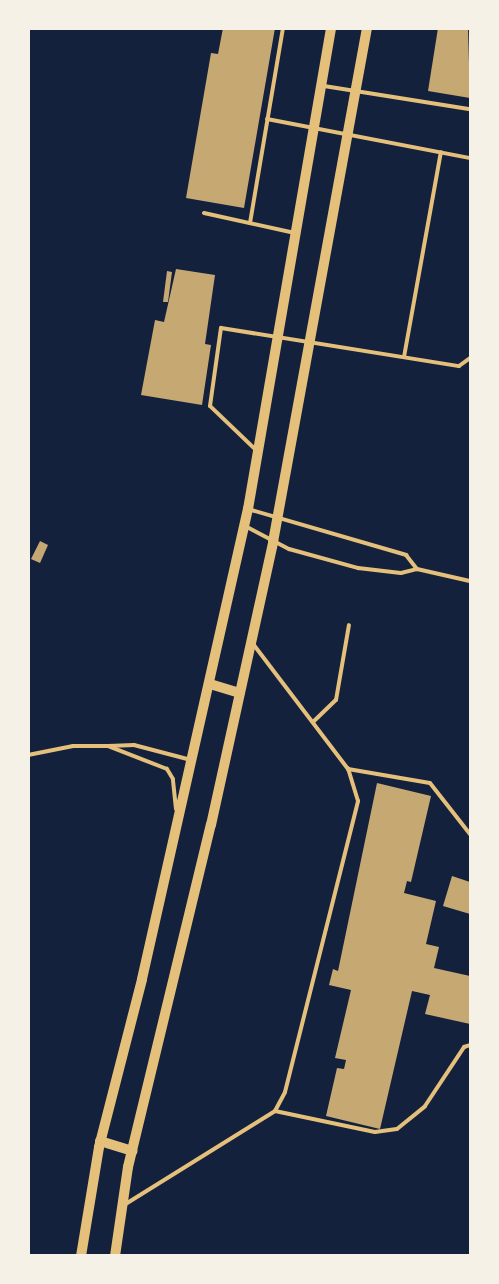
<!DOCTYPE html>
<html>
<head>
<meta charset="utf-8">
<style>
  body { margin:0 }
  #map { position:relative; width:499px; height:1284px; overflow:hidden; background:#14213d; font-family:Bitter,serif }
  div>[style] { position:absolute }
  .building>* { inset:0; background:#c6a872 }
  .service>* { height:4px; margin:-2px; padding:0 2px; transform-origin:2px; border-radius:2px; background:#e5c07b }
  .tertiary>* { height:10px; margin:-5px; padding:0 5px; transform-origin:5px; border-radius:5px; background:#e5c07b }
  span { translate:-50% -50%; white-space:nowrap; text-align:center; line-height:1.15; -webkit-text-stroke:4.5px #f6f1e7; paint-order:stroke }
  .frame { position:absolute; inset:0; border:30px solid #f6f1e7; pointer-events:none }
</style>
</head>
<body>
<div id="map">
  <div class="building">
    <div style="clip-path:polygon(223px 28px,275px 28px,244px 208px,186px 198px,211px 53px,218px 54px)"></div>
    <div style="clip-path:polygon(438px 28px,468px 28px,470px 98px,428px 91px)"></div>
    <div style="clip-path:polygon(176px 269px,215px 275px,205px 344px,211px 345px,202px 405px,141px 395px,155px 320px,164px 322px)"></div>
    <div style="clip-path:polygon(167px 271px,172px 272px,168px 302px,163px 302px)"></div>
    <div style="clip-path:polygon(40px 541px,48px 545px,40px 563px,31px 559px)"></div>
    <div style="clip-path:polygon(377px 783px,431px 796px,411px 882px,407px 881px,404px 893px,436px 901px,426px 944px,439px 947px,434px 968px,470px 976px,470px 1024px,425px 1014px,430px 995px,412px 991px,380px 1129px,326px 1116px,337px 1068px,344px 1069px,346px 1060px,335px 1058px,351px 990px,329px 985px,333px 969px,338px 971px)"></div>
    <div style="clip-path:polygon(452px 876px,470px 882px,470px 914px,443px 906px)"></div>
  </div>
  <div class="service">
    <div style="left:324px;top:86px;width:148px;rotate:9deg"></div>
    <div style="left:267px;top:119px;width:207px;rotate:10.9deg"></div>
    <div style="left:204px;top:213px;width:93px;rotate:12.4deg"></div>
    <div style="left:250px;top:223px;width:198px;rotate:-80.4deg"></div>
    <div style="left:404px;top:357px;width:208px;rotate:-79.8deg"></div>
    <div style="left:255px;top:449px;width:62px;rotate:-136.3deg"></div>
    <div style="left:210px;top:406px;width:79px;rotate:-82deg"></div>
    <div style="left:221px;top:328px;width:241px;rotate:9.1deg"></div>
    <div style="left:459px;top:366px;width:14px;rotate:-36deg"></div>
    <div style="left:248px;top:509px;width:165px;rotate:16.2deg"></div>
    <div style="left:406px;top:555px;width:18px;rotate:52deg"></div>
    <div style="left:245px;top:526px;width:50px;rotate:27.6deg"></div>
    <div style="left:289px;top:549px;width:72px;rotate:15.4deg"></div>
    <div style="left:358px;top:568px;width:43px;rotate:6.6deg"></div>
    <div style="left:401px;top:573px;width:16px;rotate:-14deg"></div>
    <div style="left:417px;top:569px;width:54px;rotate:12.8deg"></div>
    <div style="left:313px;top:722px;width:32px;rotate:-44deg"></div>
    <div style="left:336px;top:700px;width:76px;rotate:-80.2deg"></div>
    <div style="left:28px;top:755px;width:46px;rotate:-11.3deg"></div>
    <div style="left:73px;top:746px;width:35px"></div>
    <div style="left:348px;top:769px;width:83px;rotate:9.7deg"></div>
    <div style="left:430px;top:783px;width:65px;rotate:51.9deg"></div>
    <div style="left:176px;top:809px;width:30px;rotate:-96deg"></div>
    <div style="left:173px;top:779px;width:12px;rotate:-121deg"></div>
    <div style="left:167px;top:769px;width:63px;rotate:-158.7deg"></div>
    <div style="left:108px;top:746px;width:26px;rotate:-2deg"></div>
    <div style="left:134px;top:745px;width:59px;rotate:14.7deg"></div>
    <div style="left:275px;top:1111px;width:102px;rotate:11.9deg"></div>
    <div style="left:375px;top:1132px;width:22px;rotate:-8deg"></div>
    <div style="left:397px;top:1129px;width:36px;rotate:-39deg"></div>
    <div style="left:425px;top:1106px;width:71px;rotate:-56.5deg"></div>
    <div style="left:464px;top:1047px;width:6px;rotate:-18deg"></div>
    <div style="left:124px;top:1205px;width:178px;rotate:-31.9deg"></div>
    <div style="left:275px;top:1111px;width:21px;rotate:-62deg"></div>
    <div style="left:285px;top:1092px;width:300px;rotate:-75.9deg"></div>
    <div style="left:358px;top:801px;width:34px;rotate:-107deg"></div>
    <div style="left:348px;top:769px;width:156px;rotate:-127.2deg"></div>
  </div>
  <div class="tertiary">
    <div style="left:210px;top:684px;width:31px;rotate:17deg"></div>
    <div style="left:100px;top:1141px;width:34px;rotate:17deg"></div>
    <div style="left:81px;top:1256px;width:110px;rotate:-80.6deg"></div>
    <div style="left:99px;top:1147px;width:173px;rotate:-75.6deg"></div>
    <div style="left:142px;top:979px;width:482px;rotate:-77.3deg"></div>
    <div style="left:248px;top:509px;width:488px;rotate:-80.2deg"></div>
    <div style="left:115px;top:1256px;width:90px;rotate:-81.7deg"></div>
    <div style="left:128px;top:1167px;width:352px;rotate:-76.4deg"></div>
    <div style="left:211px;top:825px;width:290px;rotate:-77.6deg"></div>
    <div style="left:273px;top:542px;width:523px;rotate:-79.64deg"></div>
  </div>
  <div class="frame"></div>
</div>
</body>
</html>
